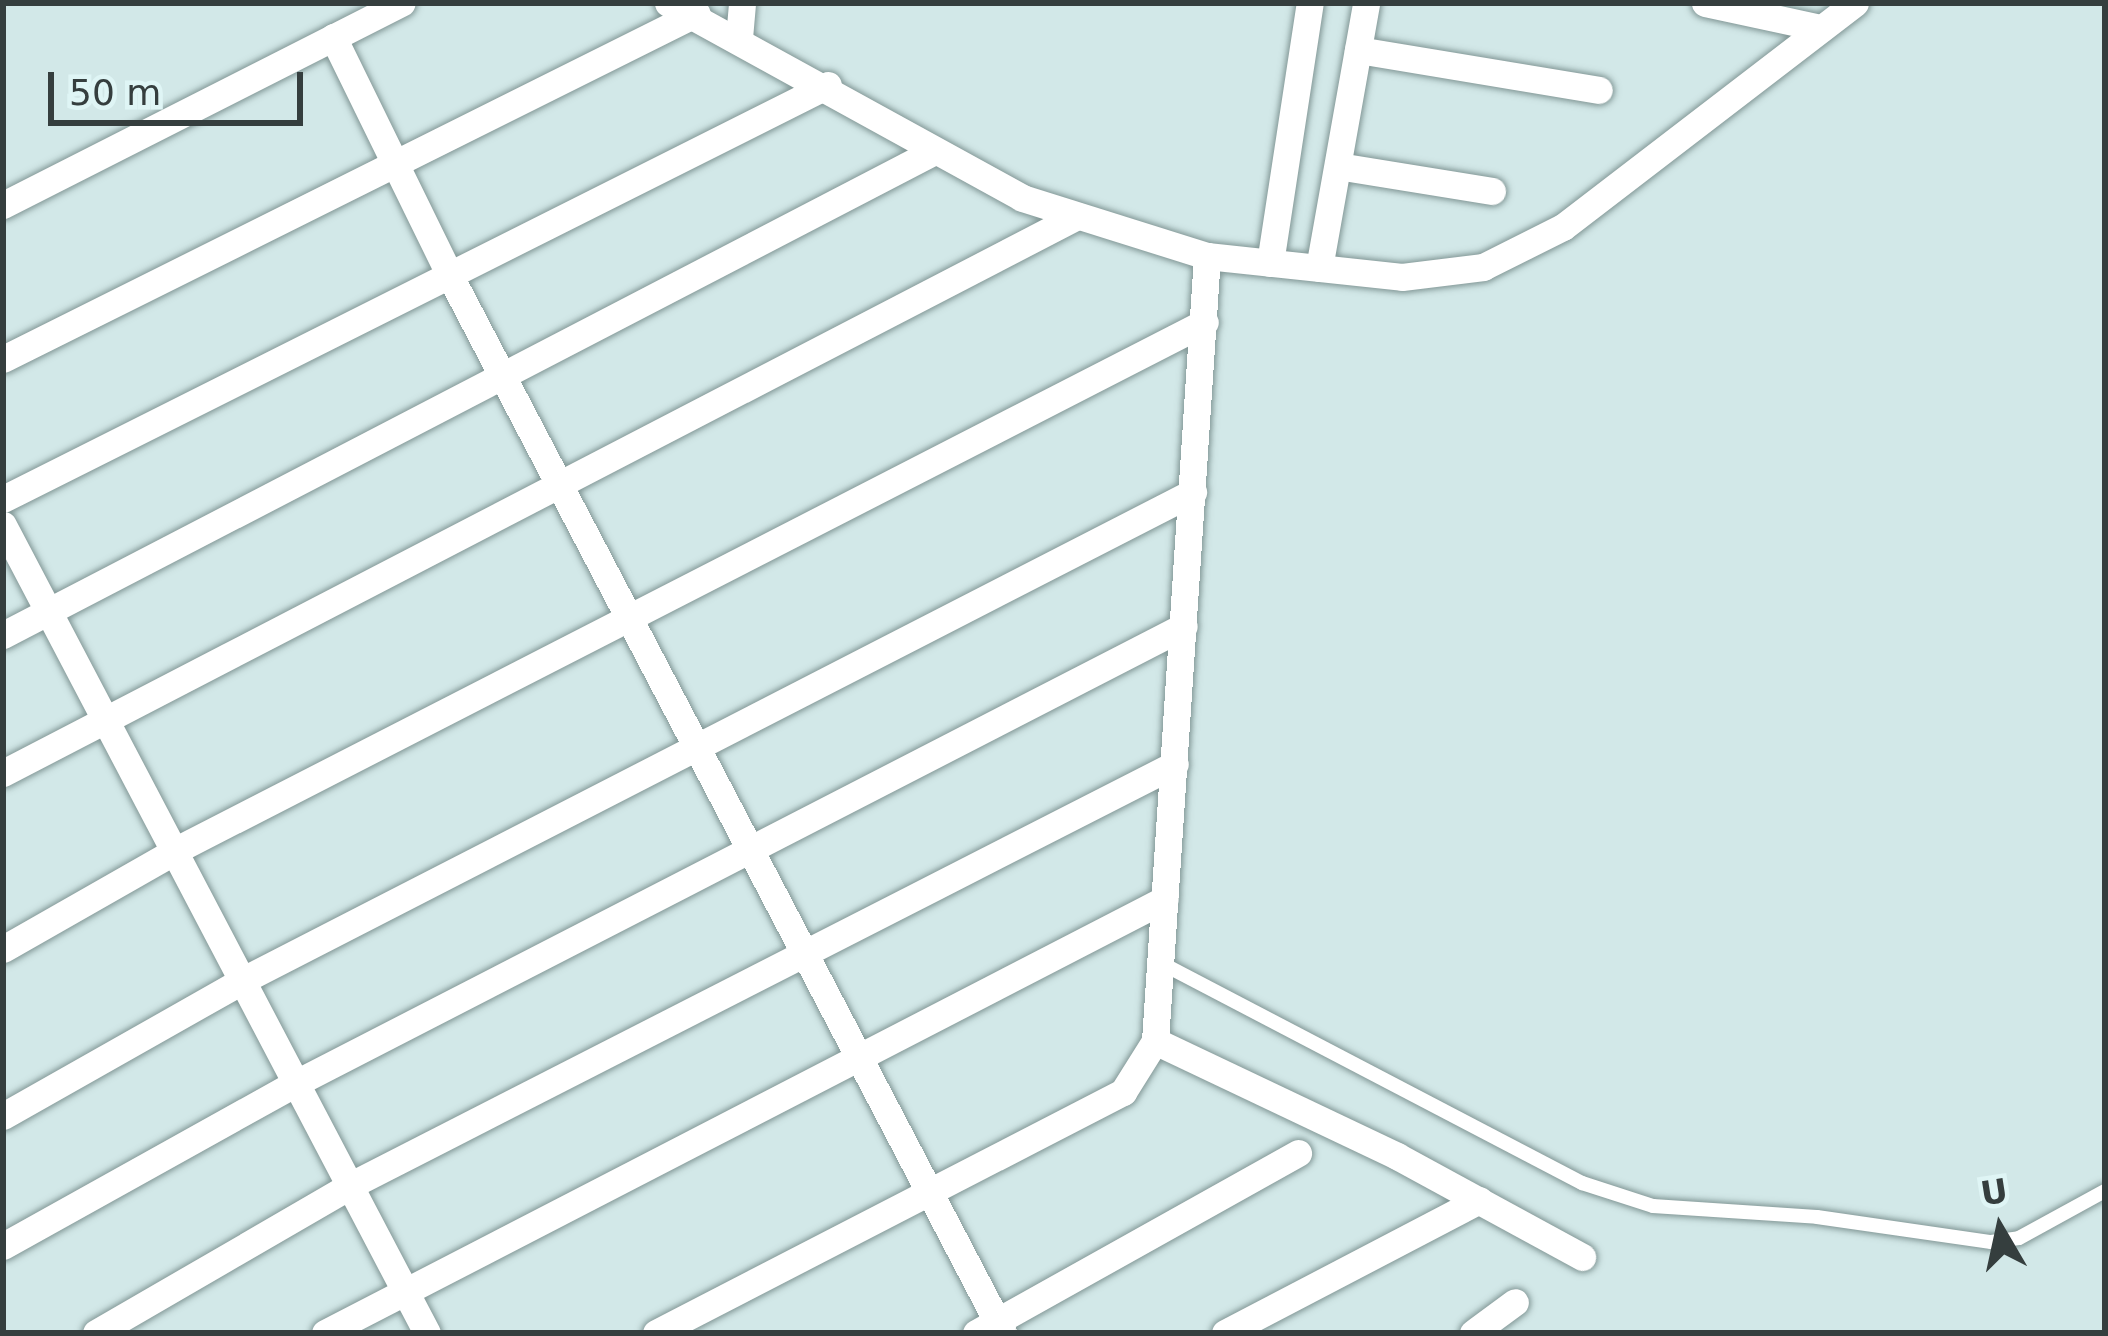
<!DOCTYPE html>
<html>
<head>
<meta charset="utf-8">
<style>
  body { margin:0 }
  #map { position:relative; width:2108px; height:1336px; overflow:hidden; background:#d2e8e8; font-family:"DejaVu Sans",sans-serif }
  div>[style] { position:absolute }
  .roads { filter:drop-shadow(0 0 3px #829796) drop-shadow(0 0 3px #829796) }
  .lane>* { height:14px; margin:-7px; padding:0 7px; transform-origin:7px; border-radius:7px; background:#fff }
  .street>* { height:27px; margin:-13.5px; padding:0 13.5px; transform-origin:13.5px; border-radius:13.5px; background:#fff }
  span { translate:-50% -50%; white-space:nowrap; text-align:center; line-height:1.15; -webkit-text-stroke:10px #dff5f5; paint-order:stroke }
  .frame { position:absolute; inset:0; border:6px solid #353e3e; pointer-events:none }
  .north { position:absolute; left:1940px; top:1168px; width:120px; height:120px; -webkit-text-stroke:9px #dff5f5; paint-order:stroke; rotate:351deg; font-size:33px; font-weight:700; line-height:48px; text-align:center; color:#353e3e }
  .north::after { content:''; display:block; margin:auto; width:42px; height:54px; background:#353e3e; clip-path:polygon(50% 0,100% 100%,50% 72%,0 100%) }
  .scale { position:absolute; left:48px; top:72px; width:255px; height:54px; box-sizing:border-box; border:6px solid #353e3e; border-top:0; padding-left:15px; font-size:36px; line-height:42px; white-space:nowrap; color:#353e3e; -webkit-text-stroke:9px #dff5f5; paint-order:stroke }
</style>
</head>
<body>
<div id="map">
  <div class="roads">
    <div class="lane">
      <div style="left:1161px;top:963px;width:475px;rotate:27.6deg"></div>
      <div style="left:1582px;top:1183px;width:75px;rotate:17.9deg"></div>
      <div style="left:1653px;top:1206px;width:164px;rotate:3.8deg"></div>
      <div style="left:1817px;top:1217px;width:176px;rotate:8.2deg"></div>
      <div style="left:1991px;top:1242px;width:28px;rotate:-8deg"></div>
      <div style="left:2019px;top:1238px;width:98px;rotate:-28.7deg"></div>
    </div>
    <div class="street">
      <div style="left:668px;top:3px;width:404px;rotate:28.8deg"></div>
      <div style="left:1022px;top:198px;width:194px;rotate:17.4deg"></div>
      <div style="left:1207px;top:256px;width:196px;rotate:6.1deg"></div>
      <div style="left:1402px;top:277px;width:82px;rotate:-7deg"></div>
      <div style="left:1483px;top:267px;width:89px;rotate:-26.6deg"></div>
      <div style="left:1563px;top:227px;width:368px;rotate:-37.5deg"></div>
      <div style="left:1705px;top:3px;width:119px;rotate:12.2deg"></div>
      <div style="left:333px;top:37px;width:264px;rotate:63.9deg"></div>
      <div style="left:449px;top:274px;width:1195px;rotate:62.38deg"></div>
      <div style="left:739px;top:38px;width:35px;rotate:-85deg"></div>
      <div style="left:1358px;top:50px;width:244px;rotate:9.4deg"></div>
      <div style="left:1338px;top:166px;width:156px;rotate:9.2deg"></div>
      <div style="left:3px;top:205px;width:447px;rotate:-26.9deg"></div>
      <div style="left:1207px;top:256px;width:787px;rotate:93.79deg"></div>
      <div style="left:1155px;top:1041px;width:268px;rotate:25.4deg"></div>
      <div style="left:1397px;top:1156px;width:211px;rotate:28.6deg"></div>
      <div style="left:1270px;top:263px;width:263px;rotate:-81.3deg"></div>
      <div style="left:1319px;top:268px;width:269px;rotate:-79.9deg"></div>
      <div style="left:3px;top:359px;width:775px;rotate:-26.5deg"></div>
      <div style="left:3px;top:499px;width:923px;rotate:-26.65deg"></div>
      <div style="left:3px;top:525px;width:912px;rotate:62.31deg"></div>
      <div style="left:3px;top:635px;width:1046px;rotate:-27.45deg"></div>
      <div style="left:3px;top:773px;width:1210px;rotate:-27.41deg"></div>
      <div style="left:3px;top:949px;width:202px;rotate:-29.7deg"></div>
      <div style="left:178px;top:849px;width:1154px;rotate:-27.16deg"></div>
      <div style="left:3px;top:1116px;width:278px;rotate:-29.5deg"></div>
      <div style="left:245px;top:979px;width:1066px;rotate:-27.19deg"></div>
      <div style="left:3px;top:1246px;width:338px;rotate:-29.1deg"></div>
      <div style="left:298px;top:1082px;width:996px;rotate:-27.23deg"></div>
      <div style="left:96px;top:1333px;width:295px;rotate:-30.1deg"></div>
      <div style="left:351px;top:1185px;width:925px;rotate:-27.06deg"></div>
      <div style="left:325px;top:1333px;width:945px;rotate:-27.32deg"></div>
      <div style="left:656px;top:1333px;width:526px;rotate:-27.3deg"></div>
      <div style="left:1123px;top:1092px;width:60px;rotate:-57.9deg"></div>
      <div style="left:976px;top:1333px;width:369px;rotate:-29.2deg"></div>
      <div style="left:1225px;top:1333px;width:287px;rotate:-27.6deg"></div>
      <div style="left:1473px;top:1333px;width:52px;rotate:-36.4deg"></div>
    </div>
  </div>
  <div class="frame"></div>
  <div class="north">U</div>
  <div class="scale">50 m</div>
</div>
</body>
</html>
